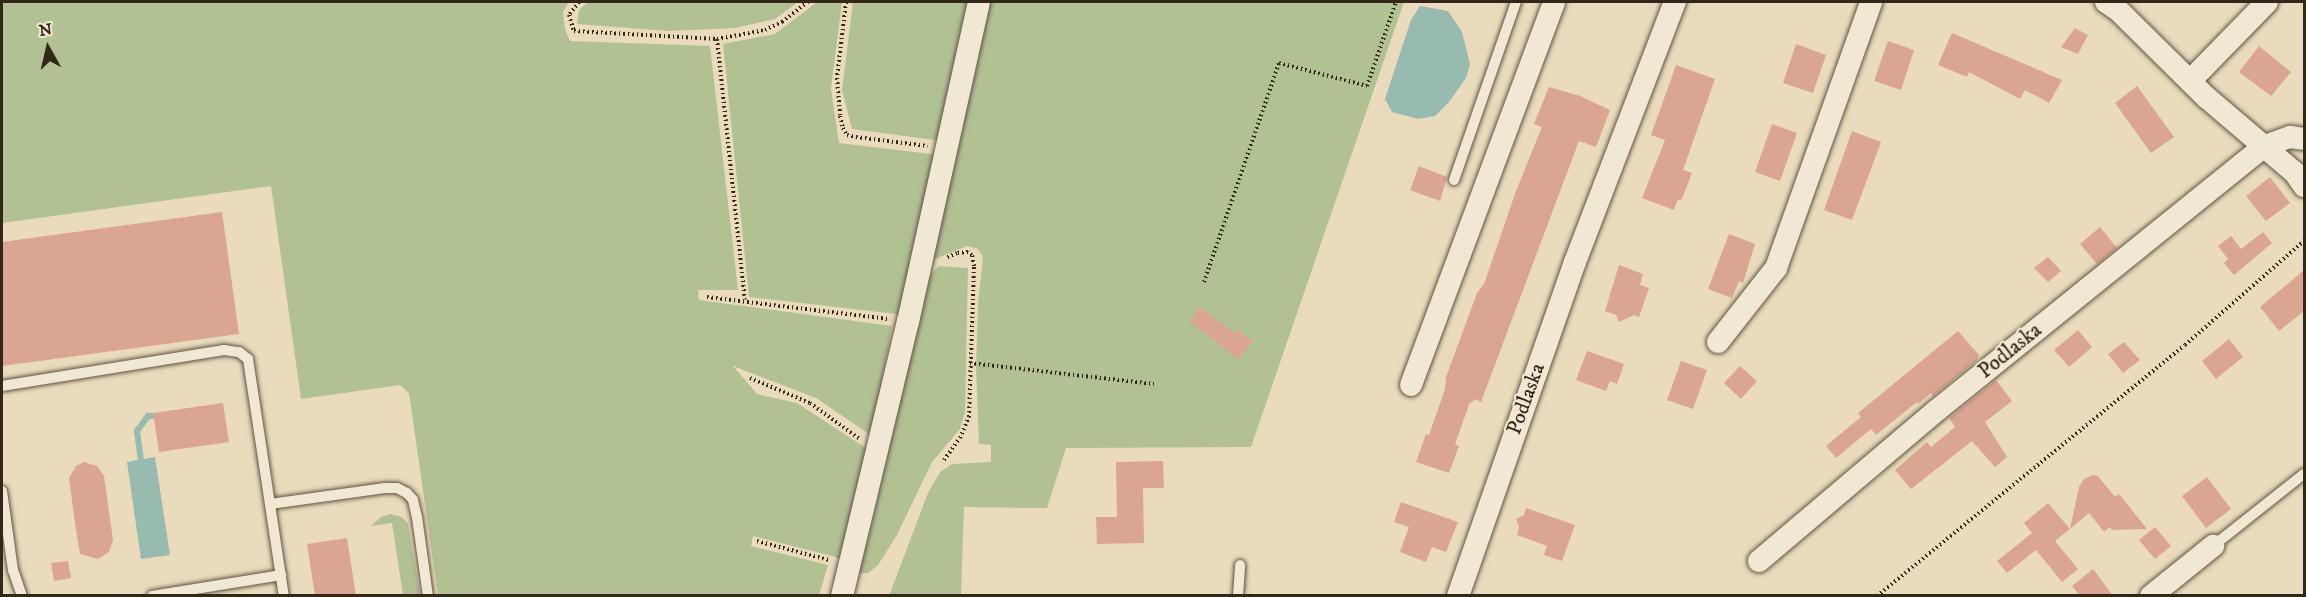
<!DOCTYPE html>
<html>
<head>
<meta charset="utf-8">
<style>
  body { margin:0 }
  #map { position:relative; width:2306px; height:597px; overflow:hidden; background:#e9dbbc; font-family:"IM FELL DW Pica",serif }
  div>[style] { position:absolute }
  .green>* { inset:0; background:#b1c194 }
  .water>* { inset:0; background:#97bbae }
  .stream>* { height:6px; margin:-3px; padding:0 3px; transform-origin:3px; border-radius:3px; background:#97bbae }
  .building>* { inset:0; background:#dba691 }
  .path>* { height:4px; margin-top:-2px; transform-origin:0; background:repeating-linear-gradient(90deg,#332719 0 1.5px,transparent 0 4.5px) }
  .roads { filter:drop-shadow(0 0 2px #605442) drop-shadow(0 0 2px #605442) }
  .lane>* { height:10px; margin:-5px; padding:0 5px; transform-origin:5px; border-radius:5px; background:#f1e8d3 }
  .street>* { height:22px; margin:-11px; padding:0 11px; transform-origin:11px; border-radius:11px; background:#f1e8d3 }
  span { translate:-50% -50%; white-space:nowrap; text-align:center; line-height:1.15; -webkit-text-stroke:4.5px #f1e8d3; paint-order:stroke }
  .street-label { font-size:21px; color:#332719 }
  .frame { position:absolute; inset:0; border:3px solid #332719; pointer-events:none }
  .north { position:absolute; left:18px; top:18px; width:60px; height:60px; -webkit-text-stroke:4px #f1e8d3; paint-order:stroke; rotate:352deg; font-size:16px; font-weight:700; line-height:24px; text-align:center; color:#332719 }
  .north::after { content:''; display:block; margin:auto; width:21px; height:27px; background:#332719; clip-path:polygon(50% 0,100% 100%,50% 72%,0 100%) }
</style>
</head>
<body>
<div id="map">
  <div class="green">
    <div style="clip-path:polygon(2px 2px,569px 2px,563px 12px,565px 29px,570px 41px,710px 46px,738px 290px,698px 290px,699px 300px,892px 326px,872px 436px,816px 398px,733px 366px,757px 394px,797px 403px,869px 450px,843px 559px,753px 536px,751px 546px,828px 565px,819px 595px,438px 595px,409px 393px,400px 385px,301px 399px,271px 186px,2px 223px)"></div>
    <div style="clip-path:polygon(588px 2px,798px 2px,775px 19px,735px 28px,669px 31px,577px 24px,579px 10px)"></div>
    <div style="clip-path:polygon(817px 2px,842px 2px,831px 89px,839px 143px,939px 155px,905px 315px,749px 297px,723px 44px,775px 34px)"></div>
    <div style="clip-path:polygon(853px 2px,972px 2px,942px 141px,852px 129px,842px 90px)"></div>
    <div style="clip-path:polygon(990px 2px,1404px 2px,1251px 447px,1066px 448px,1047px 508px,964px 507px,961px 595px,889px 596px,928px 493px,940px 472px,952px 464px,991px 462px,991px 445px,979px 444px,976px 367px,978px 304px,983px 257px,978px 249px,967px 246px,933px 260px)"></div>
    <div style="clip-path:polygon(939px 266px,968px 268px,965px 412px,960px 429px,932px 462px,897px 535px,878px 565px,868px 573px,858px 573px,873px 519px,927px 278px)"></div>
    <div style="clip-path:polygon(390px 514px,402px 517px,408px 524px,420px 595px,403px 595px,392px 523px,371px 526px,381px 517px)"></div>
  </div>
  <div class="water">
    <div style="clip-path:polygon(1420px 6px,1448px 11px,1462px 32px,1470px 64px,1466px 78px,1449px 102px,1435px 116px,1418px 119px,1392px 112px,1385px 99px,1411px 20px)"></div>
    <div style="clip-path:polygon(155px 457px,170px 555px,141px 559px,127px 462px)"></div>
  </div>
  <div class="stream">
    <div style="left:141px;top:460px;width:29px;rotate:-98deg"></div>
    <div style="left:137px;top:431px;width:19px;rotate:-54deg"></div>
    <div style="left:148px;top:416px;width:6px"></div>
  </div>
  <div class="building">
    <div style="clip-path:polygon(2075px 28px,2088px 35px,2078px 54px,2061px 47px)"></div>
    <div style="clip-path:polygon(1952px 33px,2062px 80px,2049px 103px,2025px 90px,2020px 99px,1969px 72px,1967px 77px,1938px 65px)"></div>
    <div style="clip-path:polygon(1888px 41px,1914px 50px,1901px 90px,1874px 81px)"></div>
    <div style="clip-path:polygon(1796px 44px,1826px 55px,1813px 93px,1783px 83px)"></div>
    <div style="clip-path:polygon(2259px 46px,2291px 72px,2271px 96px,2239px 72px)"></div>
    <div style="clip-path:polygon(1676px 65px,1715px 79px,1683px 170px,1692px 173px,1682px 199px,1677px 201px,1674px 210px,1642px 198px,1665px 140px,1651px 135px)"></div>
    <div style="clip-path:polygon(2137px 86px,2174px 137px,2151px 153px,2115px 103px)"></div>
    <div style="clip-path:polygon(1549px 87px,1580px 96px,1610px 110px,1596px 147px,1579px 141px,1481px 402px,1474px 399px,1472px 403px,1470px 402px,1455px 444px,1459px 446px,1449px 473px,1416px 462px,1426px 434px,1429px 435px,1445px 389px,1446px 377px,1477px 293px,1484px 284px,1516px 191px,1542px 127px,1534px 124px)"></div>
    <div style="clip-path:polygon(1772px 124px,1797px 133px,1780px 181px,1755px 172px)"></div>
    <div style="clip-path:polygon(1852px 131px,1881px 142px,1852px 220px,1824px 210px)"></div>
    <div style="clip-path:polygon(1419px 166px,1447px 177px,1440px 201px,1410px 190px)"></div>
    <div style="clip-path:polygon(2270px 177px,2290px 203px,2266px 221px,2246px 196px)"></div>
    <div style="clip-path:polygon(222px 212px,239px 334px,2px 366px,2px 242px)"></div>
    <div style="clip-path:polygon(2100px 227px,2117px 248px,2097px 264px,2080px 244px)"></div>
    <div style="clip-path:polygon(2263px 232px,2272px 243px,2234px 275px,2224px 263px,2228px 259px,2218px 246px,2231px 236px,2241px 249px)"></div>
    <div style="clip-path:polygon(1729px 234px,1755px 244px,1743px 283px,1739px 281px,1732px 298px,1708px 289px)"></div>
    <div style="clip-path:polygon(2048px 257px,2061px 271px,2048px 282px,2034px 268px)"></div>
    <div style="clip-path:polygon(1619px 265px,1643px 274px,1640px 285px,1649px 288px,1639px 317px,1634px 315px,1619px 322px,1616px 315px,1605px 311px)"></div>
    <div style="clip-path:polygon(2304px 270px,2304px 311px,2279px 331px,2260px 307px)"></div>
    <div style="clip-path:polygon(1200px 307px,1234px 333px,1237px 329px,1253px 341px,1238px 359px,1190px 322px)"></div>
    <div style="clip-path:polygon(2078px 330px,2092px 347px,2069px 367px,2054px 350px)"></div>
    <div style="clip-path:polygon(1958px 331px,1979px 355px,1977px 360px,1933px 396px,1931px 393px,1918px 404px,1917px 402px,1876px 435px,1871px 429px,1836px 458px,1826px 446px,1861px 417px,1858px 413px)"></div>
    <div style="clip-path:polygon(2229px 339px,2243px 357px,2216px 379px,2202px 361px)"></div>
    <div style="clip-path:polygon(2124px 342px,2140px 360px,2123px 373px,2108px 354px)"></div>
    <div style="clip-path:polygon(1587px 351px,1624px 364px,1617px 384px,1610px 381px,1606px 391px,1576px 380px)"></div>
    <div style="clip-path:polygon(1681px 361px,1707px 370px,1693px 409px,1667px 400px)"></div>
    <div style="clip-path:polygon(1740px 366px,1757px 381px,1741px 399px,1724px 383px)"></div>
    <div style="clip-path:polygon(1996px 380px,2012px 401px,1985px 422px,2007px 457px,1995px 467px,1972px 441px,1911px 489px,1895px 470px,1927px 442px,1931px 447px,1955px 427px,1949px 418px)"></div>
    <div style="clip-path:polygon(223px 403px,229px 442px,159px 452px,153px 413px)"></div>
    <div style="clip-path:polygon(1163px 461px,1164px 488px,1143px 488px,1144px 543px,1097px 544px,1096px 517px,1117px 517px,1116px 462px)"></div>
    <div style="clip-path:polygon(84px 462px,97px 466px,104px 476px,113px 540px,109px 552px,98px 559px,80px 554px,75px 523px,69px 478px,76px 466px)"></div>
    <div style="clip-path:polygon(2093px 475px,2098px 476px,2115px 497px,2119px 494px,2147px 529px,2112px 530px,2110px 527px,2104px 532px,2089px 513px,2070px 529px,2079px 487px,2084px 479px)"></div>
    <div style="clip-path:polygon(2207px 477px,2231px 509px,2206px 528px,2182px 496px)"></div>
    <div style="clip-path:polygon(1401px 502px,1458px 522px,1446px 552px,1432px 547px,1426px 562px,1400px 552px,1409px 527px,1394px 522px)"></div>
    <div style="clip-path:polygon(2048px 503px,2070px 529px,2055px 541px,2078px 569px,2062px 582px,2036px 550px,2007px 573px,1997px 561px,2032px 533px,2024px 523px)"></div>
    <div style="clip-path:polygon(1526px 508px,1575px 525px,1562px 561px,1544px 555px,1547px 546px,1517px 535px,1519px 527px,1516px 519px,1524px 515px)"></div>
    <div style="clip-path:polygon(2155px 527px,2171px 546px,2155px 559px,2139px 540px)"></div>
    <div style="clip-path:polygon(347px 538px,356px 596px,315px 596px,307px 544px)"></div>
    <div style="clip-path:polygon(68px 561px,71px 578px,54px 581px,51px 563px)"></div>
    <div style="clip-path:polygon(2093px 569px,2113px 596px,2080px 596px,2072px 586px)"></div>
  </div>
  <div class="path">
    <div style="left:579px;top:2px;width:16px;rotate:128deg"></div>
    <div style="left:569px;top:15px;width:17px;rotate:73deg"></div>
    <div style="left:574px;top:31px;width:143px;rotate:3.2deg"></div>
    <div style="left:717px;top:39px;width:49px;rotate:-10.6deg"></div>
    <div style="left:765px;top:30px;width:19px;rotate:-25deg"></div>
    <div style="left:782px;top:22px;width:33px;rotate:-38deg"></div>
    <div style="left:846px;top:2px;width:77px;rotate:96.8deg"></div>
    <div style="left:837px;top:78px;width:38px;rotate:85deg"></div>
    <div style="left:840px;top:116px;width:12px;rotate:76deg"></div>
    <div style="left:843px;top:128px;width:8px;rotate:60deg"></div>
    <div style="left:847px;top:135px;width:9px;rotate:13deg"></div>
    <div style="left:856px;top:137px;width:72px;rotate:7.2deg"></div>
    <div style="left:717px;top:39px;width:262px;rotate:83.9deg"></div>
    <div style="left:1204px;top:282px;width:231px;rotate:-71.1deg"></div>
    <div style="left:1279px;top:63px;width:91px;rotate:14.6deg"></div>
    <div style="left:1367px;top:86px;width:89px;rotate:-71deg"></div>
    <div style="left:707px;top:297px;width:183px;rotate:6.9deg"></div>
    <div style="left:970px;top:363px;width:185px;rotate:6.5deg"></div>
    <div style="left:750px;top:378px;width:65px;rotate:22.6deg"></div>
    <div style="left:810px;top:403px;width:62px;rotate:35.8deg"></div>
    <div style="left:944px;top:460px;width:27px;rotate:-54deg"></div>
    <div style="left:960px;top:438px;width:23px;rotate:-67deg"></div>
    <div style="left:969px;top:417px;width:151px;rotate:-88.1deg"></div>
    <div style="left:974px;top:266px;width:11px;rotate:-100deg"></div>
    <div style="left:972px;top:255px;width:5px;rotate:-143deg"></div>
    <div style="left:968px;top:252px;width:11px;rotate:175deg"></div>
    <div style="left:957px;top:253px;width:13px;rotate:157deg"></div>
    <div style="left:757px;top:541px;width:74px;rotate:14.8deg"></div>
    <div style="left:1877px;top:596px;width:397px;rotate:-39.2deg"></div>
    <div style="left:2185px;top:345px;width:158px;rotate:-41.2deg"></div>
  </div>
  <div class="roads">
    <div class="lane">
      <div style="left:1454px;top:180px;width:188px;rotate:-70.8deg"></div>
      <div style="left:2px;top:386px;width:225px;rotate:-9.2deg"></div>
      <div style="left:224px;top:350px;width:15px;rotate:8deg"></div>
      <div style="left:239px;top:352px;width:11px;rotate:38deg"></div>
      <div style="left:248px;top:359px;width:240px;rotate:81.4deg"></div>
      <div style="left:2px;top:491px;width:80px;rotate:82.1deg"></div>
      <div style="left:13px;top:570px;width:28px;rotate:71deg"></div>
      <div style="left:270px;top:504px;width:116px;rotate:-7.9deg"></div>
      <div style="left:385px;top:488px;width:12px"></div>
      <div style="left:397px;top:488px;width:11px;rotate:27deg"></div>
      <div style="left:407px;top:493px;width:9px;rotate:49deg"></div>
      <div style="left:413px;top:500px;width:17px;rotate:77deg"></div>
      <div style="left:417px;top:517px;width:80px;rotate:82.1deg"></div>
      <div style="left:2213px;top:546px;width:116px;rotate:-38.4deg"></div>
      <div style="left:152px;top:596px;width:131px;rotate:-9.2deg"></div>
      <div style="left:1238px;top:596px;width:31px;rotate:-86deg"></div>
    </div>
    <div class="street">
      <div style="left:2106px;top:2px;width:14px;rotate:34deg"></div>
      <div style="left:2118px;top:10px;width:124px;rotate:44.7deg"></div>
      <div style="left:2206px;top:97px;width:117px;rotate:40.5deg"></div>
      <div style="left:2295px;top:173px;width:16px;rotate:55deg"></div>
      <div style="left:2190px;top:81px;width:110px;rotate:-45.7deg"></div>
      <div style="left:1718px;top:342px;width:94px;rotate:-51.9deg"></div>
      <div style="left:1776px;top:268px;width:282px;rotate:-70.3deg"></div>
      <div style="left:1411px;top:385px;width:409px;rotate:-69.5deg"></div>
      <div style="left:1759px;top:561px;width:232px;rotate:-40.3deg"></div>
      <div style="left:1936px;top:411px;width:422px;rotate:-38.9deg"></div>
      <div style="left:2265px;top:146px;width:27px;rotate:-20deg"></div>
      <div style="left:2290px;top:137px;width:14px;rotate:8deg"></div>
      <div style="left:842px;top:596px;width:282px;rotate:-76.5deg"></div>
      <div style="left:908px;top:322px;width:328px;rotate:-77.5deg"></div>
      <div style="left:1458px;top:596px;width:354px;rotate:-70.7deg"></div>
      <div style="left:1575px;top:262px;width:279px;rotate:-69deg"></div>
      <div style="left:2151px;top:596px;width:80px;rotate:-38.9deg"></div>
    </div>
  </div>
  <div class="street-label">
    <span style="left:2010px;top:351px;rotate:-39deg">Podlaska</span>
    <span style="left:1526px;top:399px;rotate:-70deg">Podlaska</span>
  </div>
  <div class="frame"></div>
  <div class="north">N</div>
</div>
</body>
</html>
